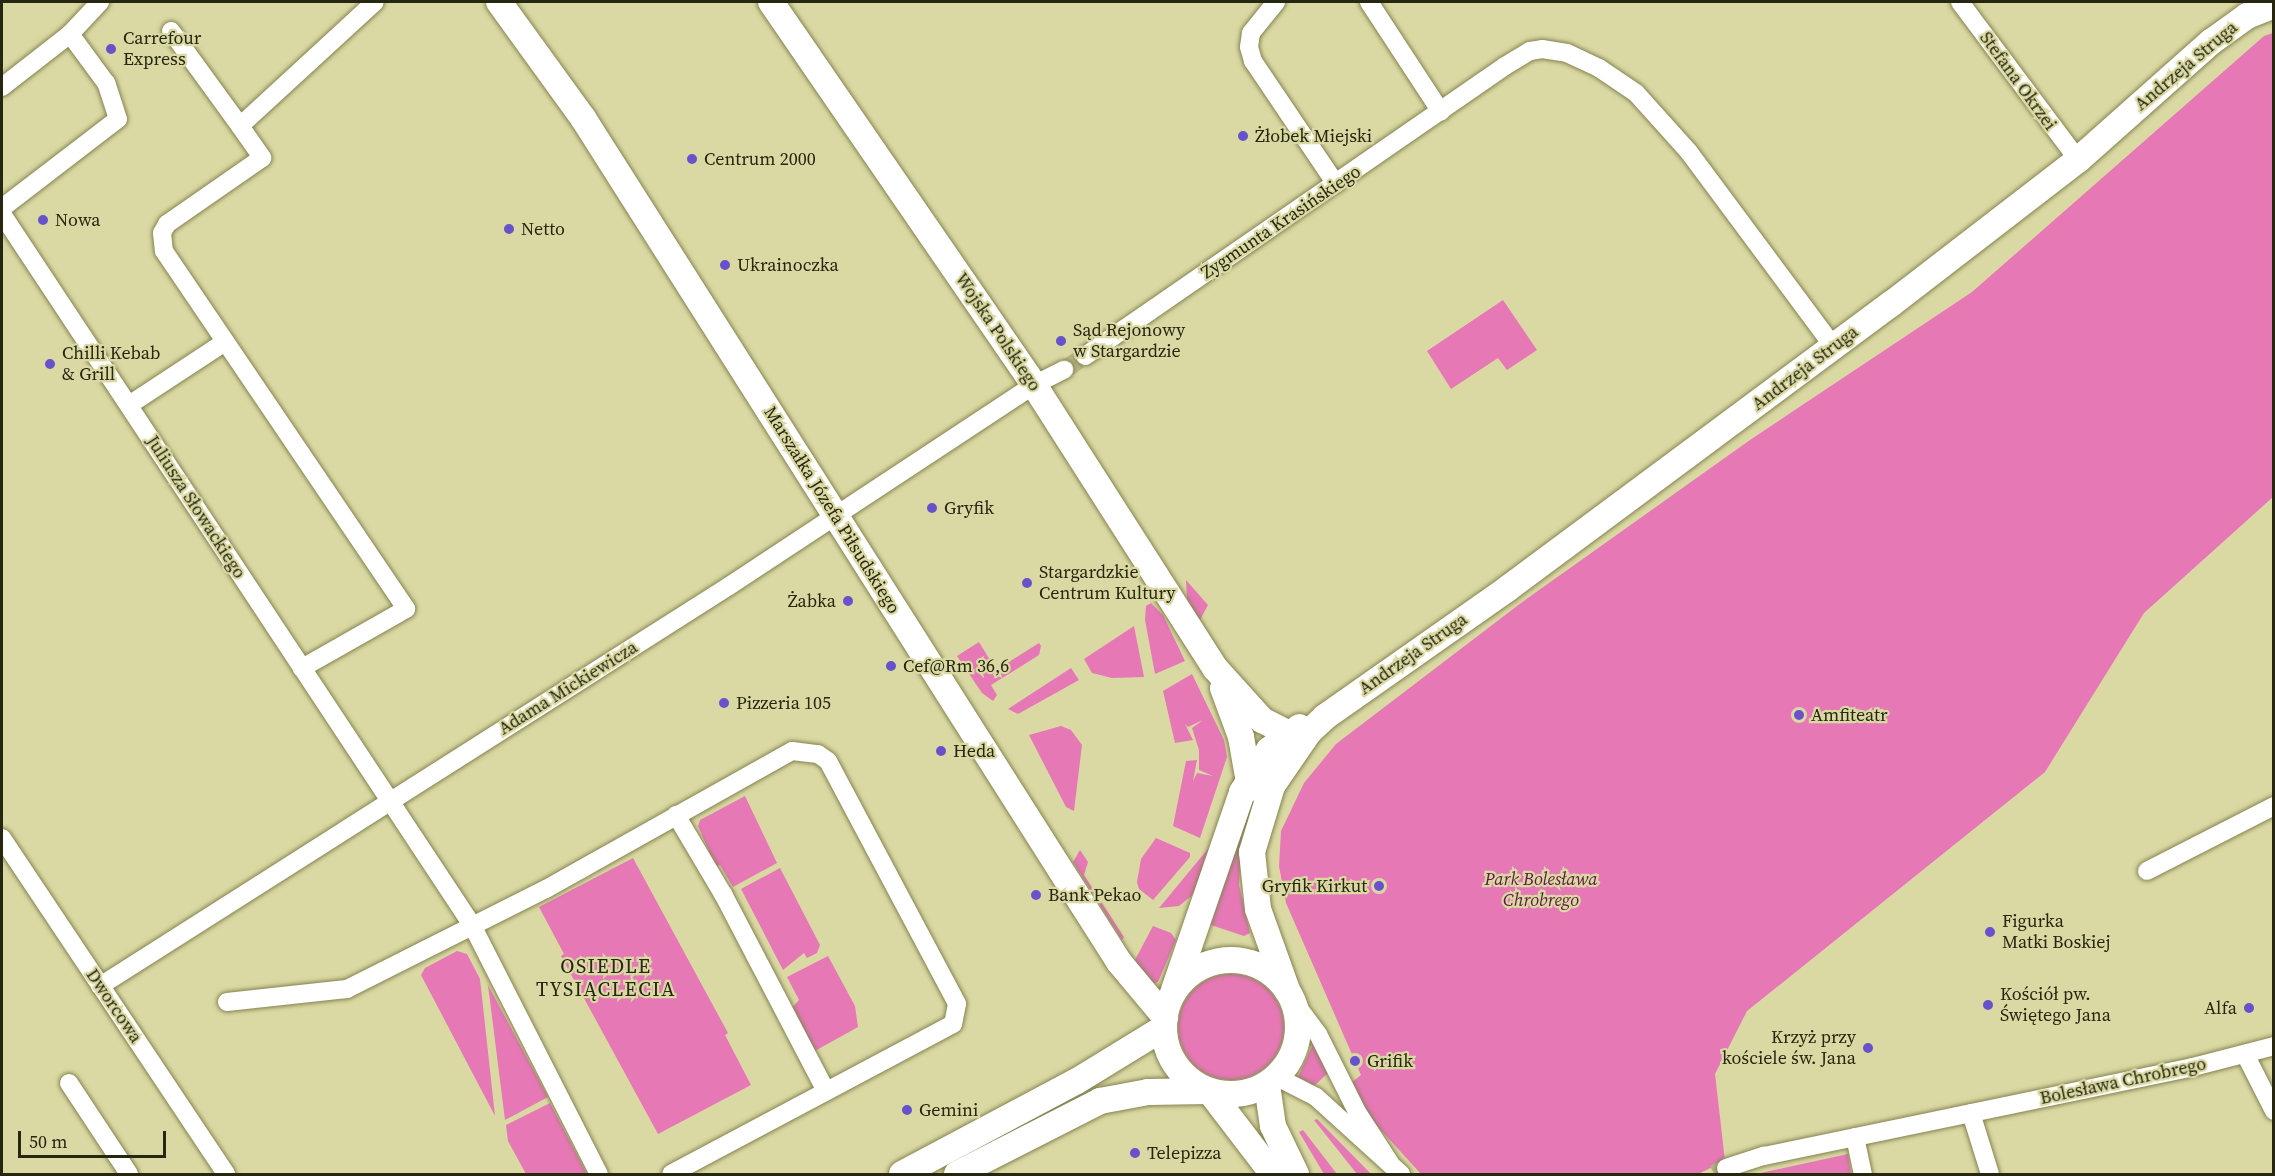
<!DOCTYPE html>
<html>
<head>
<meta charset="utf-8">
<style>
  body { margin:0 }
  #map { position:relative; width:2275px; height:1176px; overflow:hidden; background:#dad9a3; font-family:"Source Serif 4",serif }
  div>[style] { position:absolute }
  .green>* { inset:0; background:#e678b6 }
  .round { border-radius:50% }
  .street-tunnel>* { height:18px; margin-top:-9px; transform-origin:0; background:repeating-linear-gradient(90deg,#b6b586 0 18px,transparent 0 27px) }
  .roads { filter:drop-shadow(0 0 2px #858351) drop-shadow(0 0 2px #858351) }
  .street>* { height:18px; margin:-9px; padding:0 9px; transform-origin:9px; border-radius:9px; background:#fff }
  .secondary>* { height:26px; margin:-13px; padding:0 13px; transform-origin:13px; border-radius:13px; background:#fff }
  .secondary>.ring { margin:-13px; padding:0; box-sizing:content-box; background:none; border:26px solid #fff; border-radius:50% }
  .dots>* { width:16px; height:16px; translate:-50% -50%; box-sizing:border-box; border:3px solid #dad9a3; border-radius:50% }
  span { translate:-50% -50%; white-space:nowrap; text-align:center; line-height:1.15; -webkit-text-stroke:4.5px #dad9a3; paint-order:stroke }
  .poi-label { font-size:18px; color:#262611 }
  .left { translate:0 -50%; text-align:left }
  .right { translate:-100% -50%; text-align:right }
  .street-label { font-size:18px; color:#262611 }
  .park-label { font-size:18px; color:#601844; font-style:italic }
  .neighbourhood-label { font-size:20px; color:#262611; letter-spacing:1.5px }
  .frame { position:absolute; inset:0; border:3px solid #262611; pointer-events:none }
  .scale { position:absolute; left:18px; top:1131px; width:148px; height:27px; box-sizing:border-box; border:3px solid #262611; border-top:0; padding-left:8px; font-size:18px; line-height:21px; white-space:nowrap; color:#262611; -webkit-text-stroke:4px #dad9a3; paint-order:stroke }
</style>
</head>
<body>
<div id="map">
  <div class="green">
    <div style="clip-path:polygon(2273px 33px,2273px 497px,2144px 613px,2045px 772px,1747px 1011px,1715px 1074px,1725px 1161px,1698px 1174px,1421px 1174px,1368px 1116px,1351px 1083px,1361px 1075px,1286px 903px,1279px 866px,1281px 831px,1304px 783px,1336px 744px,1521px 603px,1750px 440px,1972px 292px,2264px 36px)"></div>
    <div style="clip-path:polygon(1503px 300px,1537px 350px,1507px 370px,1498px 358px,1451px 389px,1427px 351px)"></div>
    <div style="clip-path:polygon(1186px 580px,1208px 605px,1200px 620px,1187px 600px)"></div>
    <div style="clip-path:polygon(1151px 603px,1163px 615px,1185px 661px,1155px 674px,1145px 620px,1146px 606px)"></div>
    <div style="clip-path:polygon(1134px 626px,1144px 677px,1112px 678px,1092px 673px,1084px 659px)"></div>
    <div style="clip-path:polygon(979px 642px,996px 670px,1039px 643px,1041px 646px,1039px 655px,991px 685px,997px 695px,993px 701px,982px 693px,957px 656px)"></div>
    <div style="clip-path:polygon(1071px 668px,1079px 680px,1018px 714px,1008px 709px)"></div>
    <div style="clip-path:polygon(1192px 674px,1224px 740px,1227px 757px,1200px 838px,1173px 826px,1186px 761px,1197px 760px,1193px 781px,1197px 773px,1213px 776px,1199px 770px,1199px 750px,1192px 728px,1203px 720px,1188px 727px,1185px 724px,1193px 740px,1175px 743px,1163px 691px)"></div>
    <div style="clip-path:polygon(1061px 726px,1071px 730px,1082px 745px,1074px 811px,1066px 807px,1029px 735px)"></div>
    <div style="clip-path:polygon(1238px 764px,1237px 783px,1195px 893px,1179px 906px,1159px 908px,1212px 844px)"></div>
    <div style="clip-path:polygon(745px 796px,777px 863px,733px 887px,720px 865px,716px 867px,698px 826px,700px 820px)"></div>
    <div style="clip-path:polygon(1242px 825px,1239px 885px,1250px 933px,1244px 936px,1208px 924px)"></div>
    <div style="clip-path:polygon(1156px 838px,1190px 853px,1190px 857px,1153px 900px,1139px 889px,1137px 882px,1141px 859px)"></div>
    <div style="clip-path:polygon(1080px 850px,1088px 862px,1084px 875px,1124px 937px,1122px 940px,1073px 862px)"></div>
    <div style="clip-path:polygon(633px 858px,728px 1033px,725px 1035px,751px 1085px,658px 1134px,561px 956px,564px 954px,539px 907px)"></div>
    <div style="clip-path:polygon(780px 868px,820px 945px,817px 953px,807px 958px,804px 953px,783px 970px,741px 889px)"></div>
    <div style="clip-path:polygon(1153px 926px,1171px 933px,1176px 940px,1158px 982px,1153px 984px,1147px 982px,1135px 960px)"></div>
    <div style="clip-path:polygon(457px 951px,467px 954px,480px 979px,495px 1116px,421px 975px,425px 968px)"></div>
    <div style="clip-path:polygon(828px 956px,855px 1006px,858px 1027px,813px 1052px,790px 1010px,799px 1000px,787px 977px)"></div>
    <div class="round" style="left:1178px;top:974px;width:106px;height:106px"></div>
    <div style="clip-path:polygon(488px 985px,548px 1097px,505px 1120px)"></div>
    <div style="clip-path:polygon(1314px 1042px,1329px 1072px,1314px 1086px,1298px 1077px)"></div>
    <div style="clip-path:polygon(550px 1103px,586px 1172px,584px 1174px,526px 1174px,508px 1141px,506px 1125px)"></div>
    <div style="clip-path:polygon(1317px 1119px,1371px 1174px,1357px 1174px,1314px 1120px)"></div>
    <div style="clip-path:polygon(1303px 1130px,1337px 1174px,1324px 1174px,1299px 1132px)"></div>
    <div style="clip-path:polygon(1848px 1154px,1851px 1174px,1756px 1174px)"></div>
  </div>
  <div class="street-tunnel">
    <div style="left:1064px;top:370px;width:25px;rotate:-34deg"></div>
    <div style="left:1714px;top:1174px;width:13px;rotate:-27deg"></div>
  </div>
  <div class="roads">
    <div class="street">
      <div style="left:1276px;top:2px;width:40px;rotate:129deg"></div>
      <div style="left:1251px;top:33px;width:14px;rotate:98deg"></div>
      <div style="left:1249px;top:47px;width:15px;rotate:74deg"></div>
      <div style="left:1253px;top:61px;width:148px;rotate:56deg"></div>
      <div style="left:1369px;top:2px;width:131px;rotate:56.8deg"></div>
      <div style="left:1960px;top:2px;width:197px;rotate:53.2deg"></div>
      <div style="left:171px;top:31px;width:117px;rotate:54deg"></div>
      <div style="left:240px;top:126px;width:183px;rotate:-42.6deg"></div>
      <div style="left:2px;top:87px;width:86px;rotate:-37.9deg"></div>
      <div style="left:70px;top:34px;width:44px;rotate:-46.8deg"></div>
      <div style="left:240px;top:126px;width:39px;rotate:55deg"></div>
      <div style="left:262px;top:158px;width:116px;rotate:145.2deg"></div>
      <div style="left:167px;top:224px;width:10px;rotate:119deg"></div>
      <div style="left:162px;top:233px;width:18px;rotate:84deg"></div>
      <div style="left:164px;top:251px;width:432px;rotate:55.9deg"></div>
      <div style="left:406px;top:609px;width:120px;rotate:150.4deg"></div>
      <div style="left:2px;top:208px;width:146px;rotate:-37.5deg"></div>
      <div style="left:118px;top:119px;width:38px;rotate:-108deg"></div>
      <div style="left:106px;top:83px;width:61px;rotate:-126.3deg"></div>
      <div style="left:2px;top:214px;width:852px;rotate:56.53deg"></div>
      <div style="left:472px;top:925px;width:280px;rotate:63deg"></div>
      <div style="left:1085px;top:356px;width:510px;rotate:-34.62deg"></div>
      <div style="left:1505px;top:66px;width:29px;rotate:-31deg"></div>
      <div style="left:1530px;top:51px;width:12px;rotate:-9deg"></div>
      <div style="left:1542px;top:49px;width:25px;rotate:9deg"></div>
      <div style="left:1567px;top:53px;width:35px;rotate:25deg"></div>
      <div style="left:1599px;top:68px;width:45px;rotate:34deg"></div>
      <div style="left:1636px;top:93px;width:79px;rotate:48.1deg"></div>
      <div style="left:1689px;top:152px;width:243px;rotate:53.4deg"></div>
      <div style="left:129px;top:405px;width:115px;rotate:-33.3deg"></div>
      <div style="left:676px;top:815px;width:92px;rotate:59.3deg"></div>
      <div style="left:723px;top:894px;width:222px;rotate:62.4deg"></div>
      <div style="left:2px;top:838px;width:404px;rotate:56.3deg"></div>
      <div style="left:2147px;top:871px;width:143px;rotate:-27.1deg"></div>
      <div style="left:100px;top:986px;width:745px;rotate:-32.45deg"></div>
      <div style="left:729px;top:586px;width:365px;rotate:-33.4deg"></div>
      <div style="left:1034px;top:385px;width:34px;rotate:-27deg"></div>
      <div style="left:1292px;top:999px;width:44px;rotate:53.4deg"></div>
      <div style="left:1318px;top:1034px;width:87px;rotate:63.4deg"></div>
      <div style="left:1357px;top:1112px;width:61px;rotate:57.1deg"></div>
      <div style="left:227px;top:1002px;width:121px;rotate:-6.2deg"></div>
      <div style="left:347px;top:989px;width:223px;rotate:-26.7deg"></div>
      <div style="left:546px;top:889px;width:282px;rotate:-29.3deg"></div>
      <div style="left:792px;top:751px;width:26px;rotate:7deg"></div>
      <div style="left:818px;top:754px;width:12px;rotate:35deg"></div>
      <div style="left:828px;top:761px;width:275px;rotate:62deg"></div>
      <div style="left:957px;top:1004px;width:20px;rotate:101deg"></div>
      <div style="left:953px;top:1024px;width:319px;rotate:152deg"></div>
      <div style="left:2245px;top:1054px;width:64px;rotate:63deg"></div>
      <div style="left:1277px;top:1077px;width:44px;rotate:27.1deg"></div>
      <div style="left:1316px;top:1097px;width:115px;rotate:42.2deg"></div>
      <div style="left:69px;top:1083px;width:109px;rotate:56.6deg"></div>
      <div style="left:1971px;top:1113px;width:64px;rotate:72.7deg"></div>
      <div style="left:1855px;top:1137px;width:38px;rotate:78deg"></div>
      <div style="left:1726px;top:1168px;width:40px;rotate:-18deg"></div>
      <div style="left:1764px;top:1156px;width:438px;rotate:-11.7deg"></div>
      <div style="left:2193px;top:1067px;width:84px;rotate:-14.5deg"></div>
    </div>
    <div class="secondary">
      <div style="left:499px;top:2px;width:143px;rotate:54.1deg"></div>
      <div style="left:583px;top:118px;width:1000px;rotate:57.58deg"></div>
      <div style="left:1119px;top:962px;width:72px;rotate:50.1deg"></div>
      <div style="left:771px;top:2px;width:465px;rotate:55.5deg"></div>
      <div style="left:1034px;top:385px;width:336px;rotate:57.4deg"></div>
      <div style="left:1215px;top:668px;width:70px;rotate:47.9deg"></div>
      <div style="left:1262px;top:720px;width:28px;rotate:27deg"></div>
      <div style="left:1223px;top:688px;width:52px;rotate:69.8deg"></div>
      <div style="left:1241px;top:737px;width:52px;rotate:80deg"></div>
      <div class="ring" style="left:1164px;top:960px;width:108px;height:108px"></div>
      <div style="left:1174px;top:990px;width:209px;rotate:-71deg"></div>
      <div style="left:1242px;top:792px;width:50px;rotate:-57.3deg"></div>
      <div style="left:1269px;top:750px;width:38px;rotate:-37deg"></div>
      <div style="left:1287px;top:990px;width:86px;rotate:-109.7deg"></div>
      <div style="left:1258px;top:909px;width:57px;rotate:-96deg"></div>
      <div style="left:1252px;top:852px;width:69px;rotate:-73.1deg"></div>
      <div style="left:1272px;top:786px;width:65px;rotate:-55.6deg"></div>
      <div style="left:1309px;top:732px;width:22px;rotate:-43deg"></div>
      <div style="left:1325px;top:717px;width:223px;rotate:-35.1deg"></div>
      <div style="left:1507px;top:589px;width:478px;rotate:-36.6deg"></div>
      <div style="left:1891px;top:304px;width:236px;rotate:-37.6deg"></div>
      <div style="left:2078px;top:160px;width:178px;rotate:-41.6deg"></div>
      <div style="left:2211px;top:42px;width:44px;rotate:-35.8deg"></div>
      <div style="left:2247px;top:16px;width:29px;rotate:-22deg"></div>
      <div style="left:1267px;top:1085px;width:41px;rotate:81.7deg"></div>
      <div style="left:1273px;top:1126px;width:53px;rotate:64.4deg"></div>
      <div style="left:1211px;top:1093px;width:102px;rotate:52.6deg"></div>
      <div style="left:902px;top:1174px;width:198px;rotate:-28deg"></div>
      <div style="left:1077px;top:1081px;width:100px;rotate:-31.5deg"></div>
      <div style="left:957px;top:1174px;width:161px;rotate:-27deg"></div>
      <div style="left:1100px;top:1101px;width:49px;rotate:-10.6deg"></div>
      <div style="left:1148px;top:1092px;width:60px;rotate:-1deg"></div>
    </div>
  </div>
  <div class="dots">
    <div style="left:111px;top:49px;background:#6852cb"></div>
    <div style="left:1243px;top:136px;background:#6852cb"></div>
    <div style="left:692px;top:159px;background:#6852cb"></div>
    <div style="left:43px;top:220px;background:#6852cb"></div>
    <div style="left:509px;top:229px;background:#6852cb"></div>
    <div style="left:725px;top:265px;background:#6852cb"></div>
    <div style="left:1061px;top:341px;background:#6852cb"></div>
    <div style="left:50px;top:364px;background:#6852cb"></div>
    <div style="left:932px;top:508px;background:#6852cb"></div>
    <div style="left:1027px;top:583px;background:#6852cb"></div>
    <div style="left:848px;top:601px;background:#6852cb"></div>
    <div style="left:891px;top:666px;background:#6852cb"></div>
    <div style="left:724px;top:703px;background:#6852cb"></div>
    <div style="left:1799px;top:715px;background:#6852cb"></div>
    <div style="left:941px;top:751px;background:#6852cb"></div>
    <div style="left:1379px;top:886px;background:#6852cb"></div>
    <div style="left:1036px;top:895px;background:#6852cb"></div>
    <div style="left:1990px;top:932px;background:#6852cb"></div>
    <div style="left:1988px;top:1005px;background:#6852cb"></div>
    <div style="left:2249px;top:1008px;background:#6852cb"></div>
    <div style="left:1868px;top:1048px;background:#6852cb"></div>
    <div style="left:1355px;top:1061px;background:#6852cb"></div>
    <div style="left:907px;top:1110px;background:#6852cb"></div>
    <div style="left:1135px;top:1153px;background:#6852cb"></div>
  </div>
  <div class="poi-label">
    <span class="left" style="left:123px;top:49px">Carrefour<br>Express</span>
    <span class="left" style="left:1255px;top:136px">Żłobek Miejski</span>
    <span class="left" style="left:704px;top:159px">Centrum 2000</span>
    <span class="left" style="left:55px;top:220px">Nowa</span>
    <span class="left" style="left:521px;top:229px">Netto</span>
    <span class="left" style="left:737px;top:265px">Ukrainoczka</span>
    <span class="left" style="left:1073px;top:341px">Sąd Rejonowy<br>w Stargardzie</span>
    <span class="left" style="left:62px;top:364px">Chilli Kebab<br>&amp; Grill</span>
    <span class="left" style="left:944px;top:508px">Gryfik</span>
    <span class="left" style="left:1039px;top:583px">Stargardzkie<br>Centrum Kultury</span>
    <span class="right" style="left:836px;top:601px">Żabka</span>
    <span class="left" style="left:903px;top:666px">Cef@Rm 36,6</span>
    <span class="left" style="left:736px;top:703px">Pizzeria 105</span>
    <span class="left" style="left:1811px;top:715px">Amfiteatr</span>
    <span class="left" style="left:953px;top:751px">Heda</span>
    <span class="right" style="left:1367px;top:886px">Gryfik Kirkut</span>
    <span class="left" style="left:1048px;top:895px">Bank Pekao</span>
    <span class="left" style="left:2002px;top:932px">Figurka<br>Matki Boskiej</span>
    <span class="left" style="left:2000px;top:1005px">Kościół pw.<br>Świętego Jana</span>
    <span class="right" style="left:2237px;top:1008px">Alfa</span>
    <span class="right" style="left:1856px;top:1048px">Krzyż przy<br>kościele św. Jana</span>
    <span class="left" style="left:1367px;top:1061px">Grifik</span>
    <span class="left" style="left:919px;top:1110px">Gemini</span>
    <span class="left" style="left:1147px;top:1153px">Telepizza</span>
  </div>
  <div class="street-label">
    <span style="left:2186px;top:66px;rotate:-40deg">Andrzeja Struga</span>
    <span style="left:2018px;top:81px;rotate:54deg">Stefana Okrzei</span>
    <span style="left:1281px;top:222px;rotate:-34deg">Zygmunta Krasińskiego</span>
    <span style="left:998px;top:332px;rotate:56deg">Wojska Polskiego</span>
    <span style="left:1805px;top:368px;rotate:-37deg">Andrzeja Struga</span>
    <span style="left:196px;top:507px;rotate:57deg">Juliusza Słowackiego</span>
    <span style="left:832px;top:510px;rotate:58deg">Marszałka Józefa Piłsudskiego</span>
    <span style="left:1413px;top:654px;rotate:-35deg">Andrzeja Struga</span>
    <span style="left:568px;top:688px;rotate:-32deg">Adama Mickiewicza</span>
    <span style="left:114px;top:1006px;rotate:56deg">Dworcowa</span>
    <span style="left:2123px;top:1081px;rotate:-12deg">Bolesława Chrobrego</span>
  </div>
  <div class="park-label">
    <span style="left:1541px;top:890px">Park Bolesława<br>Chrobrego</span>
  </div>
  <div class="neighbourhood-label">
    <span style="left:606px;top:978px">OSIEDLE<br>TYSIĄCLECIA</span>
  </div>
  <div class="frame"></div>
  <div class="scale">50 m</div>
</div>
</body>
</html>
